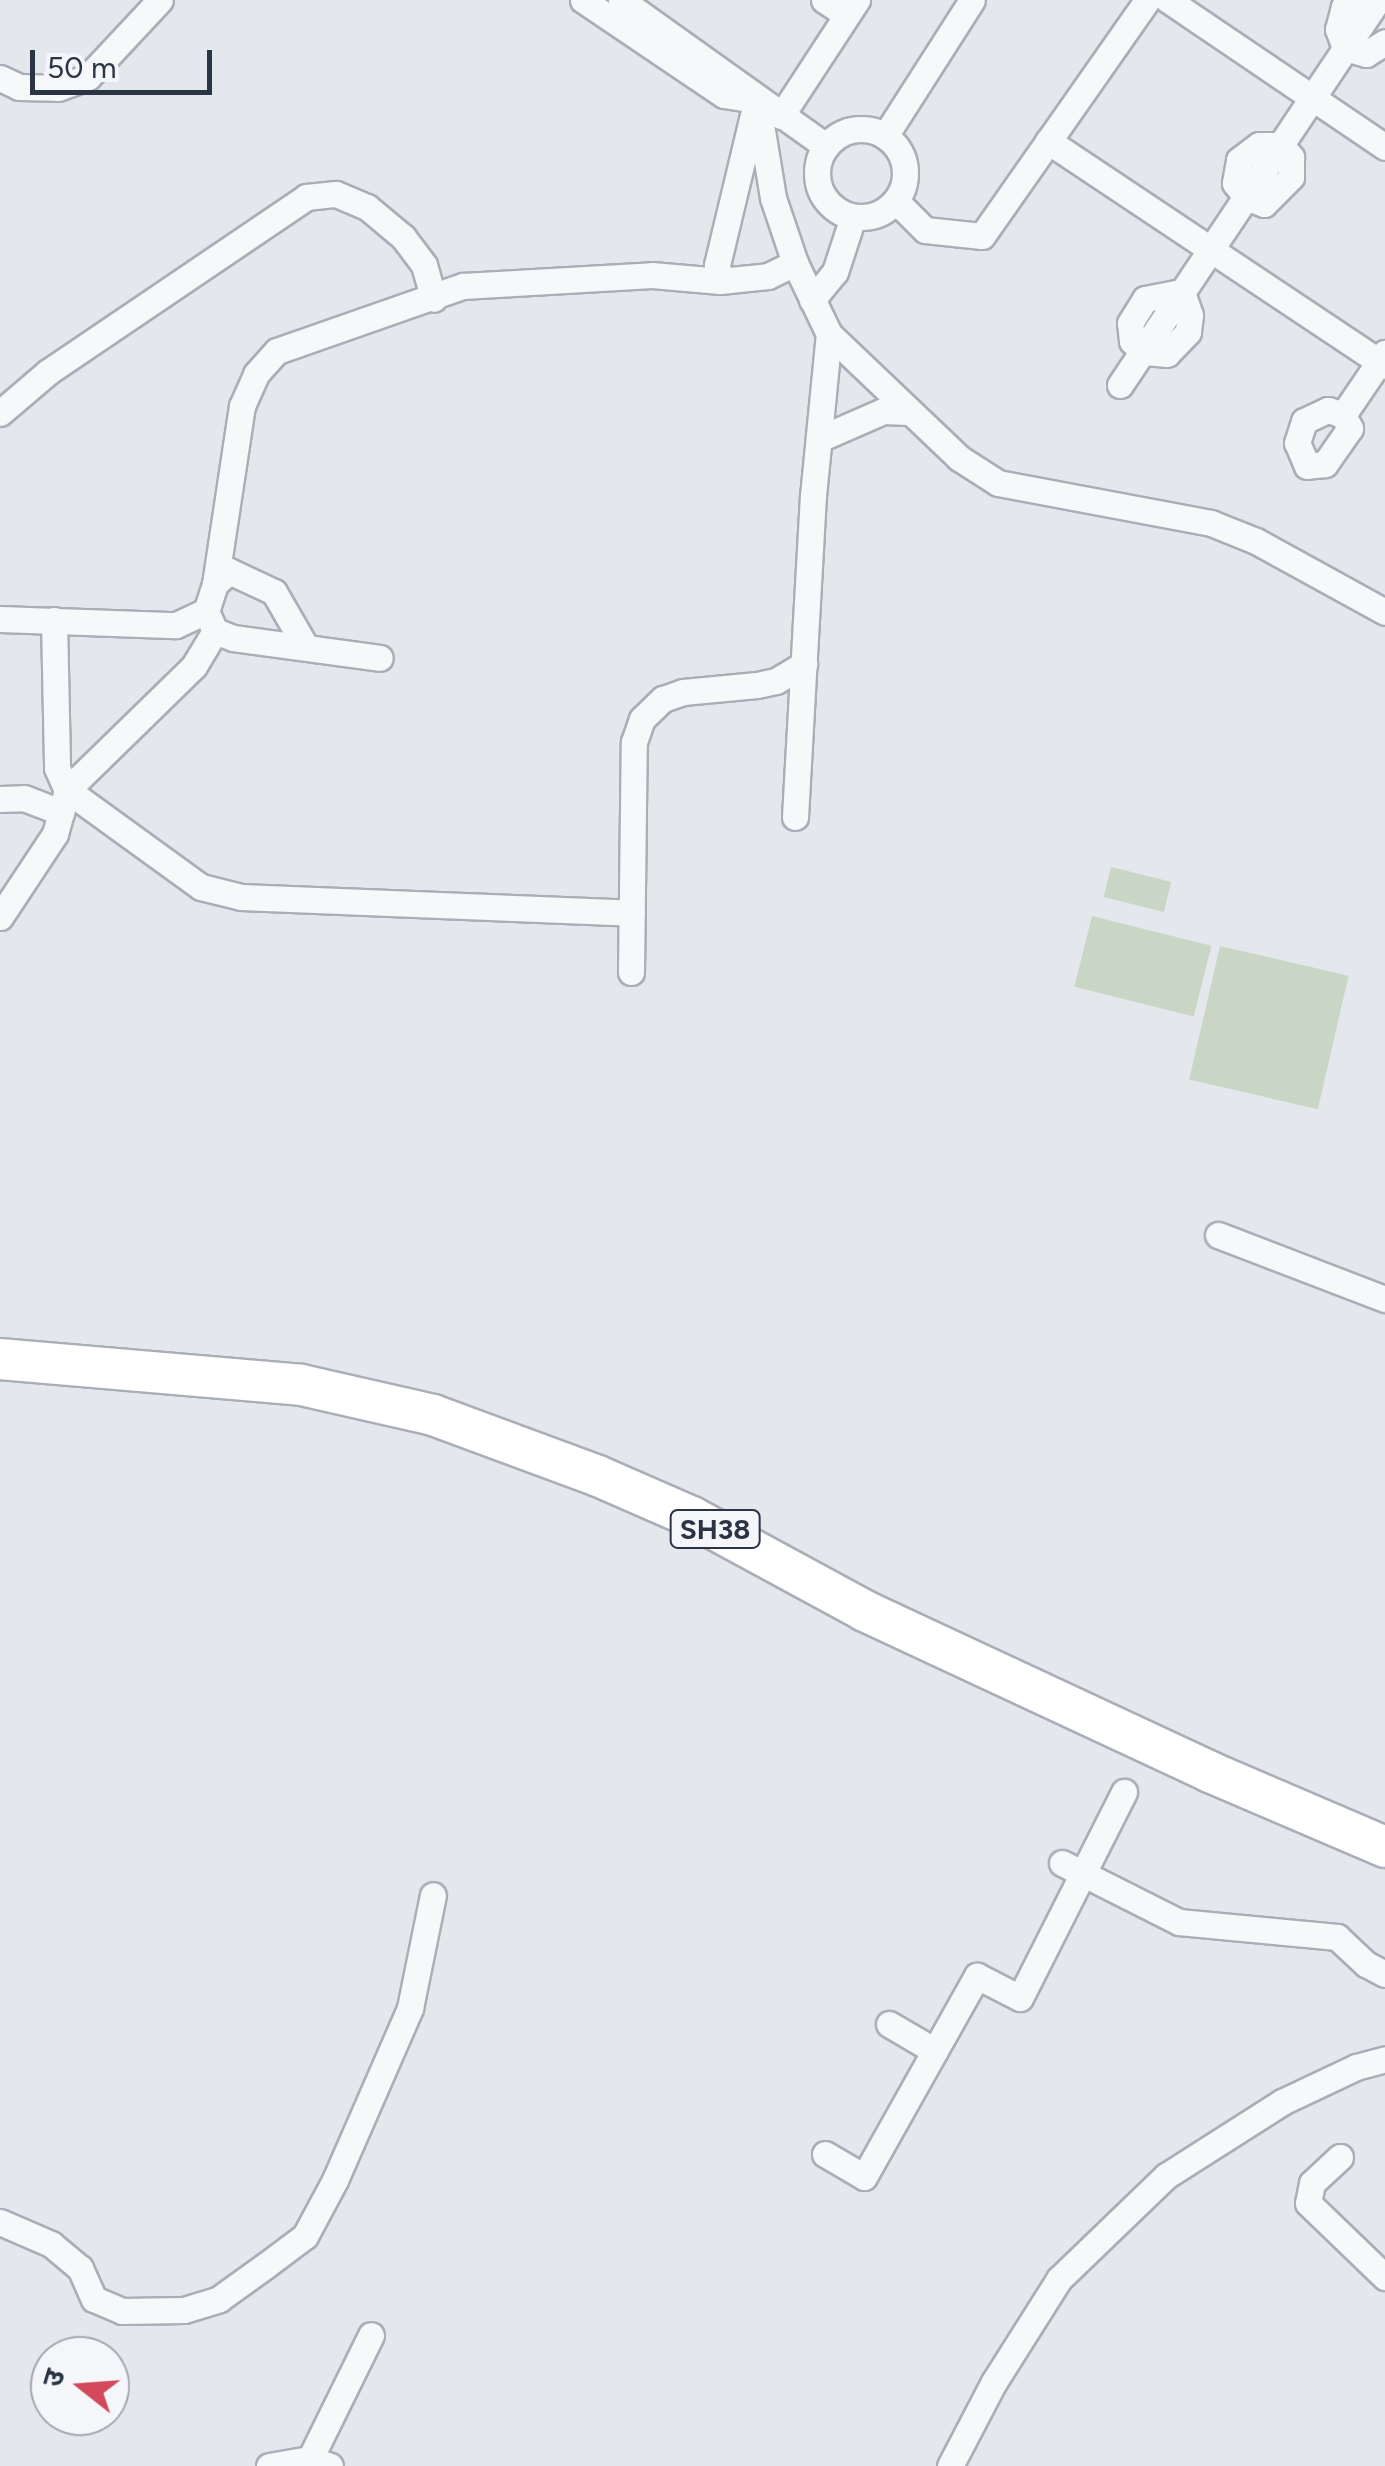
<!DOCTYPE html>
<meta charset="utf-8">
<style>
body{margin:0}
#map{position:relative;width:1385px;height:2466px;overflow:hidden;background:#e4e7ec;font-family:Figtree,"Noto Sans Devanagari",sans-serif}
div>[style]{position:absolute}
.green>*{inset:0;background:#c9d6c5;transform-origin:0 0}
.roads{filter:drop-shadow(2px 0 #a9aeb7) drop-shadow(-2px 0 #a9aeb7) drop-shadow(0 2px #a9aeb7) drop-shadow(0 -2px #a9aeb7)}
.street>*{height:25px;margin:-12.5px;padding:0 12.5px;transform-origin:12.5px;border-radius:12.5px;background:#f7f8fa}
.street>.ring{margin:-12.5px;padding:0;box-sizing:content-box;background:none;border:25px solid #f7f8fa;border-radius:50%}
.primary>*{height:40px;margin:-20px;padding:0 20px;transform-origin:20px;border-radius:20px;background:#fff}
span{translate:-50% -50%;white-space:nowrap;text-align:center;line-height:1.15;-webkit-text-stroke:8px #f4f6f9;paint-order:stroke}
.shield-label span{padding:2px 8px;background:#f4f6f9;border:2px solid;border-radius:8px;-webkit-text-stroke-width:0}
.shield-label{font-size:28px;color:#2b3445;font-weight:700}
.north{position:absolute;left:30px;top:2336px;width:100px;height:100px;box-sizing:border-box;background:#f4f6f9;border:2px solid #a4a8b1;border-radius:50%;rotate:287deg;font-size:28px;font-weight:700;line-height:40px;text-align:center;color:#2b3445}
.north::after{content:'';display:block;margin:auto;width:35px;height:45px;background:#d1495b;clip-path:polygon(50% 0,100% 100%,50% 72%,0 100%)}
.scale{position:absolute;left:30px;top:50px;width:182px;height:45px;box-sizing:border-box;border:5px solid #2b3445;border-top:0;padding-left:12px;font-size:30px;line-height:35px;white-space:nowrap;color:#2b3445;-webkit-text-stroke:8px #f4f6f9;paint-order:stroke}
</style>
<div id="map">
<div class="green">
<div style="left:1111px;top:867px;width:62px;height:31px;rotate:14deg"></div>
<div style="left:1092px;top:916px;width:123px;height:73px;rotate:14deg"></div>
<div style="left:1220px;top:946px;width:132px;height:137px;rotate:13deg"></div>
</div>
<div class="roads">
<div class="street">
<div style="left:583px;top:0;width:170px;rotate:34deg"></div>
<div style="left:724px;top:95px;width:33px;rotate:9deg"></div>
<div style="left:621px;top:0;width:252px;rotate:35.5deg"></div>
<div style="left:824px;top:0;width:27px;rotate:33deg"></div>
<div style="left:1168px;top:0;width:262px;rotate:34.1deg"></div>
<div style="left:1352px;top:0;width:11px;rotate:139deg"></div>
<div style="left:1344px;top:7px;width:23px;rotate:105deg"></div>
<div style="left:1338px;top:29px;width:20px;rotate:70deg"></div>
<div style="left:1345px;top:48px;width:22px;rotate:16deg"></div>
<div style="left:1366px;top:54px;width:22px;rotate:-32deg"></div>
<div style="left:0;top:78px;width:21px;rotate:25deg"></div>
<div style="left:19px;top:87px;width:39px;rotate:1deg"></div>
<div style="left:58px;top:88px;width:32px;rotate:-20deg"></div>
<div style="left:88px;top:77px;width:105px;rotate:-46.9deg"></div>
<div style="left:757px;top:100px;width:99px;rotate:80.7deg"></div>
<div style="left:773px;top:198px;width:69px;rotate:71.3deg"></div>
<div style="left:795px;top:263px;width:79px;rotate:64.4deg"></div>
<div style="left:829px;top:334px;width:180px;rotate:43.6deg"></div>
<div style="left:959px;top:458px;width:46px;rotate:32.7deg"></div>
<div style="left:998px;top:483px;width:217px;rotate:10.6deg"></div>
<div style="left:1211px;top:523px;width:48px;rotate:21.8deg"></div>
<div style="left:1256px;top:541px;width:147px;rotate:28.8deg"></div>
<div style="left:781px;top:116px;width:139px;rotate:-56.8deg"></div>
<div class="ring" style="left:817px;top:129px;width:63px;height:63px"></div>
<div style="left:885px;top:136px;width:161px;rotate:-57.4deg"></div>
<div style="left:1048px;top:141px;width:405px;rotate:33.7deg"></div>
<div style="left:1259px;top:145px;width:22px"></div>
<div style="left:1281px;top:145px;width:16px;rotate:50deg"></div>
<div style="left:1291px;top:157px;width:20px;rotate:90deg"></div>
<div style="left:1291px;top:177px;width:38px;rotate:135deg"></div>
<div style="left:1264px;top:204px;width:19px;rotate:-159deg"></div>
<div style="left:1246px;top:197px;width:18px;rotate:-128deg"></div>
<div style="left:1235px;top:183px;width:23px;rotate:-80deg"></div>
<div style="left:1239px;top:160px;width:25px;rotate:-37deg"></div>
<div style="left:896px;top:201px;width:41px;rotate:45deg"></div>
<div style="left:925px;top:230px;width:57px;rotate:6deg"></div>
<div style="left:982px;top:236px;width:288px;rotate:-55deg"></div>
<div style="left:720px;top:281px;width:16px;rotate:-101deg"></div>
<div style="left:717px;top:265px;width:154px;rotate:-76.5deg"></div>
<div style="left:1182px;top:292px;width:24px;rotate:71deg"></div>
<div style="left:1190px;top:315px;width:17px;rotate:97deg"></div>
<div style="left:1188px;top:332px;width:30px;rotate:134deg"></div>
<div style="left:1167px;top:354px;width:25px;rotate:-175deg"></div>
<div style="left:1142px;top:352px;width:15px;rotate:-132deg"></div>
<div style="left:1132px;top:341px;width:18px;rotate:-96deg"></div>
<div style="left:1130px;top:323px;width:28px;rotate:-58deg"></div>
<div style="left:1145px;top:299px;width:38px;rotate:-11deg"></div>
<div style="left:812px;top:300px;width:36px;rotate:-51deg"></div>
<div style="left:835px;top:272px;width:58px;rotate:-71.9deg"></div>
<div style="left:1120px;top:385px;width:463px;rotate:-56.2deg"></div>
<div style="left:1328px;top:410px;width:16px;rotate:18deg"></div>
<div style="left:1343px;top:415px;width:15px;rotate:62deg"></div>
<div style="left:1350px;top:428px;width:44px;rotate:124.8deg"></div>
<div style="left:1325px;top:464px;width:18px;rotate:174deg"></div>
<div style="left:1307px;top:466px;width:25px;rotate:-113deg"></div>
<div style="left:1297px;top:443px;width:23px;rotate:-72deg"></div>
<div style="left:1304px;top:421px;width:26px;rotate:-25deg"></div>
<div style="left:0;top:413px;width:63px;rotate:-40.5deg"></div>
<div style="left:48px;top:372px;width:312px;rotate:-34.1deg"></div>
<div style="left:306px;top:197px;width:30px;rotate:-6deg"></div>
<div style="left:336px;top:194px;width:34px;rotate:23deg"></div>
<div style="left:367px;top:207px;width:47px;rotate:39.8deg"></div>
<div style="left:403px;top:237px;width:35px;rotate:53deg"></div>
<div style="left:424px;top:265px;width:35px;rotate:74deg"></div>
<div style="left:1343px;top:415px;width:75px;rotate:-55.9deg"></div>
<div style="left:819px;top:439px;width:70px;rotate:-23.6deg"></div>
<div style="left:883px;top:411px;width:26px;rotate:2deg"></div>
<div style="left:215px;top:584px;width:180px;rotate:-81.4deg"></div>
<div style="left:242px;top:406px;width:35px;rotate:-66deg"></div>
<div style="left:256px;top:374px;width:31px;rotate:-48deg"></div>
<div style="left:277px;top:351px;width:197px;rotate:-19.3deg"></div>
<div style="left:463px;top:286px;width:189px;rotate:-3.3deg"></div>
<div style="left:652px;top:275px;width:68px;rotate:5deg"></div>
<div style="left:720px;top:281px;width:48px;rotate:-5.9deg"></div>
<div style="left:768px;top:276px;width:30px;rotate:-26deg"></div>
<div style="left:0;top:619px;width:176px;rotate:2deg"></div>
<div style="left:176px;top:625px;width:33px;rotate:-25deg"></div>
<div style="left:54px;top:620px;width:148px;rotate:88.8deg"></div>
<div style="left:57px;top:768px;width:24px;rotate:66deg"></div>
<div style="left:67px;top:790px;width:165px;rotate:35.9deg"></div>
<div style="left:201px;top:887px;width:41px;rotate:14deg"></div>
<div style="left:241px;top:897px;width:391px;rotate:2.3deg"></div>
<div style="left:304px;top:644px;width:60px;rotate:-120deg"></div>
<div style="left:274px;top:592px;width:50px;rotate:-155deg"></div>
<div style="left:229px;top:571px;width:19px;rotate:137deg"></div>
<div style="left:215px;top:584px;width:28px;rotate:108deg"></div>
<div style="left:206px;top:611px;width:22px;rotate:66deg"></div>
<div style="left:215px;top:631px;width:19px;rotate:21deg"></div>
<div style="left:233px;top:638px;width:148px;rotate:7.7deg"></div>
<div style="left:0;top:799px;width:24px;rotate:-2deg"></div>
<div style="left:24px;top:798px;width:40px;rotate:21deg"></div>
<div style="left:795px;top:817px;width:322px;rotate:-86.8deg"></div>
<div style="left:813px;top:496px;width:163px;rotate:-84.4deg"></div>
<div style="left:0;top:917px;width:100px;rotate:-56.5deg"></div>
<div style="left:55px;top:834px;width:46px;rotate:-74.7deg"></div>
<div style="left:67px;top:790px;width:177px;rotate:-44.3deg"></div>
<div style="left:194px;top:666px;width:41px;rotate:-59deg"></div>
<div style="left:631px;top:972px;width:230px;rotate:-89.3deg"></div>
<div style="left:634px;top:742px;width:24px;rotate:-71deg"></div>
<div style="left:642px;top:719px;width:29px;rotate:-44deg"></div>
<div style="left:663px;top:699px;width:21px;rotate:-19deg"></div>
<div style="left:683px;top:692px;width:74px;rotate:-5.4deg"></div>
<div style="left:757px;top:685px;width:19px;rotate:-12deg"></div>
<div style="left:776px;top:681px;width:33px;rotate:-31deg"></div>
<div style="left:1218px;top:1235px;width:179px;rotate:21deg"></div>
<div style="left:1062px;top:1863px;width:131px;rotate:26.8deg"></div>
<div style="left:1179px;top:1922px;width:159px;rotate:5.4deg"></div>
<div style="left:1337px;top:1937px;width:40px;rotate:43deg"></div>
<div style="left:1366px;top:1964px;width:21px;rotate:28deg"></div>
<div style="left:889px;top:2024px;width:53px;rotate:30.4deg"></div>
<div style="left:825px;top:2154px;width:45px;rotate:30.5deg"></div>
<div style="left:864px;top:2177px;width:231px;rotate:-60.7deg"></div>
<div style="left:977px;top:1976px;width:48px;rotate:27.1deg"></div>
<div style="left:1020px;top:1998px;width:231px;rotate:-63.2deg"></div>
<div style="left:1340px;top:2157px;width:38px;rotate:137deg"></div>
<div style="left:1312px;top:2183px;width:20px;rotate:101deg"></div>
<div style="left:1308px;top:2203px;width:107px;rotate:43.9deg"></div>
<div style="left:0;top:2222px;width:56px;rotate:23.3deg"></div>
<div style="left:51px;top:2244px;width:38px;rotate:40deg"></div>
<div style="left:80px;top:2268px;width:34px;rotate:66deg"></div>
<div style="left:94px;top:2299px;width:30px;rotate:23deg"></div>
<div style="left:122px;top:2311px;width:62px;rotate:-0.9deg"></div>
<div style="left:184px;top:2310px;width:37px;rotate:-17deg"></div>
<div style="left:219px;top:2299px;width:57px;rotate:-35.7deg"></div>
<div style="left:265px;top:2266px;width:50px;rotate:-36.9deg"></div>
<div style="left:305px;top:2236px;width:64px;rotate:-61.8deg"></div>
<div style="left:335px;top:2180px;width:188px;rotate:-66.4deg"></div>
<div style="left:410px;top:2008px;width:115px;rotate:-78.5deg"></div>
<div style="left:310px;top:2459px;width:138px;rotate:-63.8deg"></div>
<div style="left:269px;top:2466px;width:42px;rotate:-9.7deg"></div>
<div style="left:310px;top:2459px;width:21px;rotate:19deg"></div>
<div style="left:950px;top:2466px;width:95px;rotate:-62.4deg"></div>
<div style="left:994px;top:2382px;width:122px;rotate:-57.7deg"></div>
<div style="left:1059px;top:2279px;width:149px;rotate:-43.9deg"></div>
<div style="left:1166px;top:2176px;width:138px;rotate:-32.5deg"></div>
<div style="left:1282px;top:2102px;width:82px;rotate:-25.3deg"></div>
<div style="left:1356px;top:2067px;width:30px;rotate:-15deg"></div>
</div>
<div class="primary">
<div style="left:0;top:1359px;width:302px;rotate:4.9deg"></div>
<div style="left:301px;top:1385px;width:135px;rotate:12.8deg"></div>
<div style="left:433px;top:1415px;width:176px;rotate:20.3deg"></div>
<div style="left:598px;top:1476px;width:103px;rotate:23.6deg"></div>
<div style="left:692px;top:1517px;width:197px;rotate:28.5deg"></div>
<div style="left:865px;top:1611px;width:381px;rotate:25deg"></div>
<div style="left:1210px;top:1772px;width:190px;rotate:23.2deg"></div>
</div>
</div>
<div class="shield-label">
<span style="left:715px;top:1529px">SH38</span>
</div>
<div class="north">उ</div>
<div class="scale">50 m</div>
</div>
